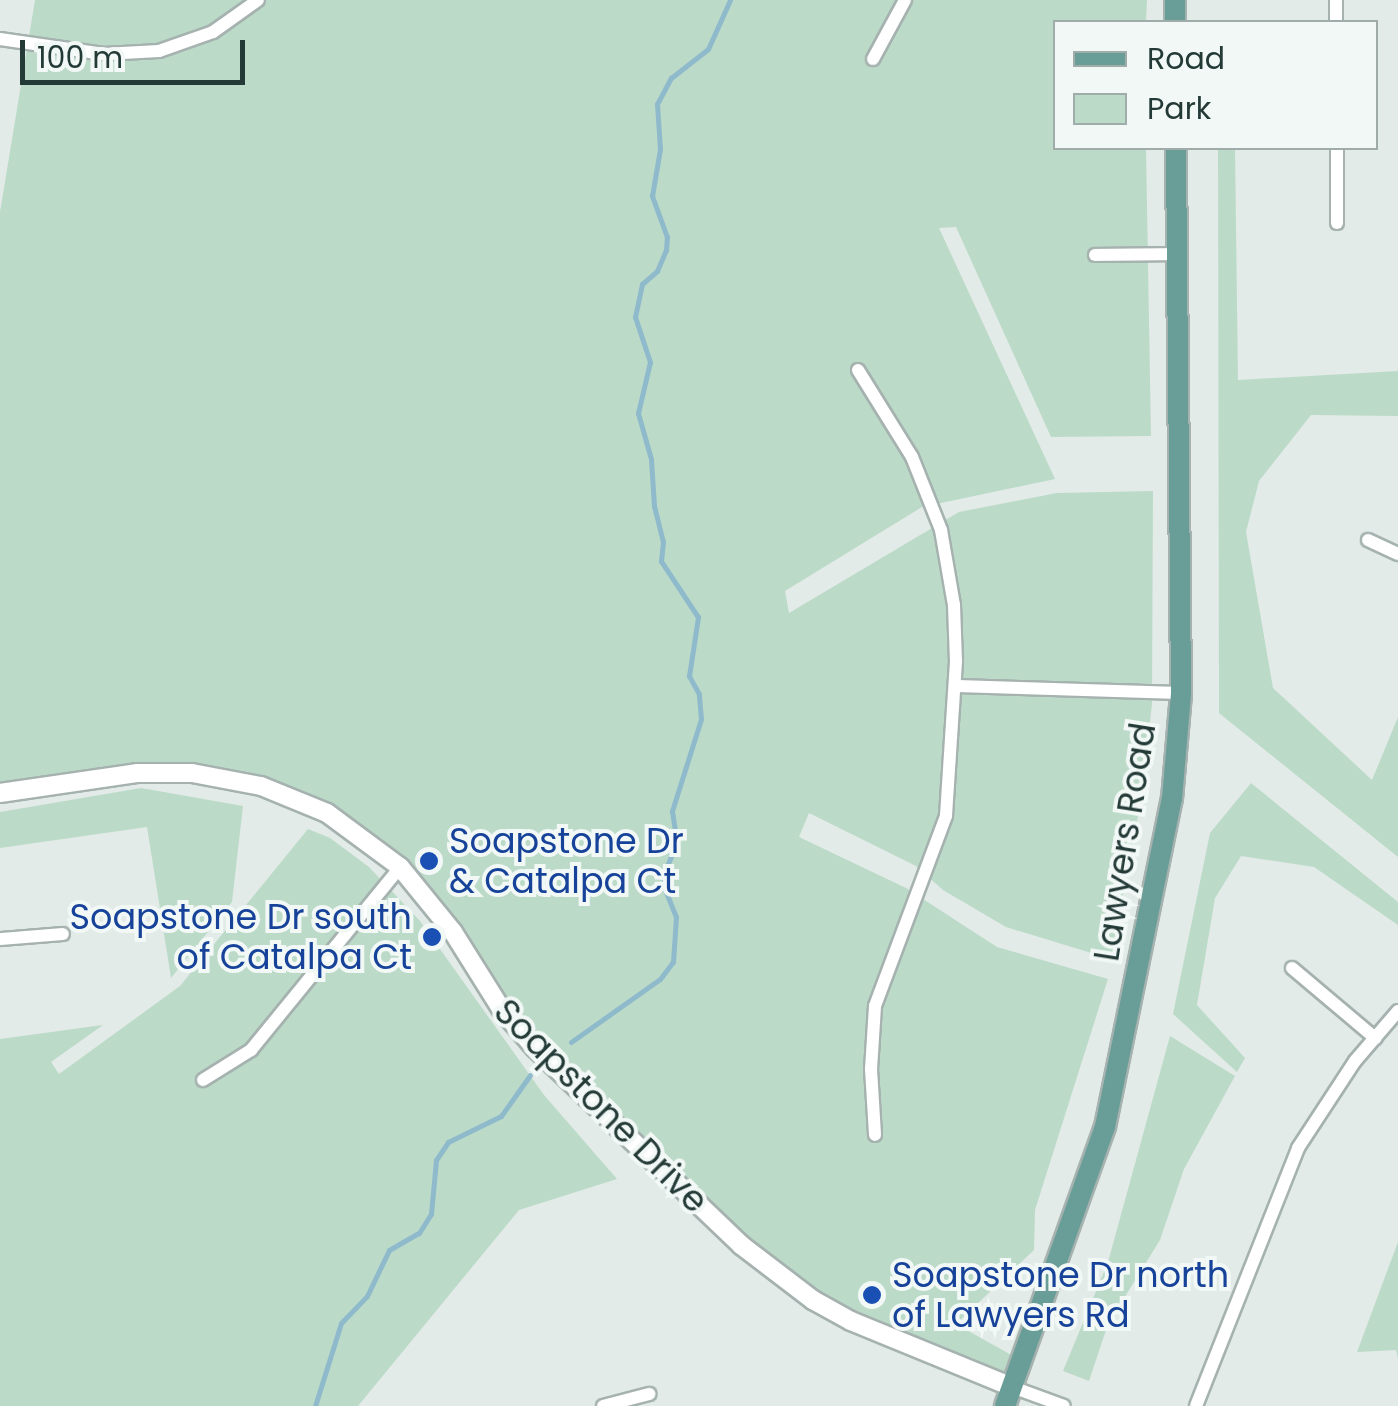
<!DOCTYPE html>
<style>
body{margin:0}
#map{position:relative;width:1398px;height:1406px;overflow:hidden;background:#e2ebe8;font-family:Poppins,sans-serif}
div>[style]{position:absolute}
.green>*{inset:0;background:#bcdac8}
.stream>*{height:5px;margin:-2.5px;padding:0 2.5px;transform-origin:2.5px;border-radius:2.5px;background:#8ebacc}
.roads{filter:drop-shadow(2px 0 #a5b2af) drop-shadow(-2px 0 #a5b2af) drop-shadow(0 2px #a5b2af) drop-shadow(0 -2px #a5b2af)}
.street>*{height:12px;margin:-6px;padding:0 6px;transform-origin:6px;border-radius:6px;background:#fff}
.secondary>*{height:18px;margin:-9px;padding:0 9px;transform-origin:9px;border-radius:9px;background:#fff}
.primary>*{height:20px;margin:-10px;padding:0 10px;transform-origin:10px;border-radius:10px;background:#699d97}
.dots>*{width:28px;height:28px;translate:-50% -50%;box-sizing:border-box;border:5px solid #f2f8f6;border-radius:50%}
span{translate:-50% -50%;white-space:nowrap;text-align:center;line-height:1.15;-webkit-text-stroke:8px #f2f8f6;paint-order:stroke}
.transit-label{font-size:35px;color:#164399}
.left{translate:0 -50%;text-align:left}
.right{translate:-100% -50%;text-align:right}
.street-label{font-size:35px;color:#233a37}
.legend{position:absolute;left:1053px;top:20px;width:325px;height:130px;box-sizing:border-box;background:#f2f8f6;border:2px solid #9facaa;margin:0;padding:12px 18px;list-style:none;font-size:30px;color:#233a37}
.legend li{display:flex;align-items:center;gap:20px;height:50px}
.legend b{width:50px;border:2px solid #9facaa}
.scale{position:absolute;left:20px;top:40px;width:225px;height:45px;box-sizing:border-box;border:5px solid #233a37;border-top:0;padding-left:12px;font-size:30px;line-height:35px;white-space:nowrap;color:#233a37;-webkit-text-stroke:8px #f2f8f6;paint-order:stroke}
</style>
<div id="map">
<div class="green">
<div style="clip-path:polygon(35px 0,1147px 0,1146px 22px,1056px 22px,1056px 148px,1146px 148px,1151px 436px,1051px 437px,956px 227px,939px 228px,1055px 479px,922px 507px,785px 591px,789px 613px,959px 512px,1057px 493px,1153px 491px,1152px 704px,1141px 800px,1111px 959px,1006px 927px,943px 890px,916px 866px,809px 813px,799px 837px,906px 888px,997px 947px,1108px 979px,1035px 1210px,1034px 1250px,956px 1324px,1022px 1361px,1012px 1387px,813px 1300px,535px 1048px,419px 888px,327px 813px,192px 773px,0 793px,0 212px)"></div>
<div style="clip-path:polygon(1218px 148px,1235px 148px,1238px 380px,1398px 371px,1398px 416px,1311px 415px,1259px 481px,1246px 532px,1273px 688px,1372px 780px,1398px 717px,1398px 857px,1219px 713px)"></div>
<div style="clip-path:polygon(1251px 783px,1398px 902px,1398px 925px,1314px 867px,1241px 856px,1215px 898px,1197px 1005px,1245px 1058px,1237px 1072px,1173px 1014px,1210px 833px)"></div>
<div style="clip-path:polygon(141px 788px,243px 806px,232px 902px,171px 978px,147px 827px,0 848px,0 812px)"></div>
<div style="clip-path:polygon(308px 829px,330px 838px,369px 867px,420px 921px,544px 1095px,617px 1179px,519px 1210px,358px 1406px,0 1406px,0 1039px,103px 1025px,51px 1062px,59px 1074px,180px 986px)"></div>
<div style="clip-path:polygon(1170px 1036px,1235px 1076px,1184px 1169px,1160px 1240px,1108px 1324px,1089px 1381px,1063px 1371px,1108px 1262px)"></div>
<div style="clip-path:polygon(1398px 1242px,1398px 1359px,1396px 1350px,1357px 1352px)"></div>
</div>
<div class="stream">
<div style="left:571px;top:1042px;width:109px;rotate:-35.3deg"></div>
<div style="left:660px;top:979px;width:21px;rotate:-53deg"></div>
<div style="left:673px;top:962px;width:45px;rotate:-86.2deg"></div>
<div style="left:676px;top:917px;width:31px;rotate:-112deg"></div>
<div style="left:664px;top:888px;width:15px;rotate:-90deg"></div>
<div style="left:664px;top:873px;width:33px;rotate:-67deg"></div>
<div style="left:677px;top:843px;width:32px;rotate:-99deg"></div>
<div style="left:672px;top:811px;width:96px;rotate:-72.5deg"></div>
<div style="left:701px;top:719px;width:25px;rotate:-95deg"></div>
<div style="left:699px;top:694px;width:21px;rotate:-119deg"></div>
<div style="left:689px;top:676px;width:60px;rotate:-81.3deg"></div>
<div style="left:698px;top:617px;width:67px;rotate:-123.5deg"></div>
<div style="left:661px;top:561px;width:19px;rotate:-84deg"></div>
<div style="left:663px;top:542px;width:37px;rotate:-104deg"></div>
<div style="left:654px;top:506px;width:47px;rotate:-93.7deg"></div>
<div style="left:651px;top:459px;width:48px;rotate:-105.8deg"></div>
<div style="left:638px;top:413px;width:52px;rotate:-76.8deg"></div>
<div style="left:650px;top:362px;width:47px;rotate:-108.4deg"></div>
<div style="left:635px;top:317px;width:34px;rotate:-78deg"></div>
<div style="left:642px;top:284px;width:20px;rotate:-41deg"></div>
<div style="left:657px;top:271px;width:23px;rotate:-67deg"></div>
<div style="left:666px;top:250px;width:13px;rotate:-86deg"></div>
<div style="left:667px;top:237px;width:44px;rotate:-110.1deg"></div>
<div style="left:652px;top:196px;width:48px;rotate:-80.3deg"></div>
<div style="left:660px;top:149px;width:45px;rotate:-93.8deg"></div>
<div style="left:657px;top:104px;width:30px;rotate:-62deg"></div>
<div style="left:671px;top:78px;width:47px;rotate:-38.1deg"></div>
<div style="left:708px;top:49px;width:54px;rotate:-65.8deg"></div>
<div style="left:315px;top:1406px;width:87px;rotate:-72.6deg"></div>
<div style="left:341px;top:1323px;width:37px;rotate:-46deg"></div>
<div style="left:367px;top:1296px;width:51px;rotate:-64.4deg"></div>
<div style="left:389px;top:1250px;width:34px;rotate:-30deg"></div>
<div style="left:419px;top:1233px;width:22px;rotate:-58deg"></div>
<div style="left:431px;top:1214px;width:54px;rotate:-84.7deg"></div>
<div style="left:436px;top:1160px;width:22px;rotate:-56deg"></div>
<div style="left:448px;top:1142px;width:59px;rotate:-26.1deg"></div>
<div style="left:501px;top:1116px;width:50px;rotate:-54.7deg"></div>
</div>
<div class="roads">
<div class="street">
<div style="left:1336px;top:0;width:22px;rotate:90deg"></div>
<div style="left:0;top:39px;width:105px;rotate:8.2deg"></div>
<div style="left:104px;top:54px;width:55px;rotate:-3.1deg"></div>
<div style="left:159px;top:51px;width:57px;rotate:-19.4deg"></div>
<div style="left:213px;top:32px;width:55px;rotate:-35.4deg"></div>
<div style="left:873px;top:59px;width:67px;rotate:-61.5deg"></div>
<div style="left:1337px;top:148px;width:75px;rotate:90deg"></div>
<div style="left:1095px;top:255px;width:83px;rotate:-0.7deg"></div>
<div style="left:858px;top:370px;width:102px;rotate:58.2deg"></div>
<div style="left:912px;top:457px;width:79px;rotate:68.3deg"></div>
<div style="left:941px;top:530px;width:76px;rotate:80.2deg"></div>
<div style="left:954px;top:605px;width:56px;rotate:88deg"></div>
<div style="left:956px;top:661px;width:155px;rotate:93.7deg"></div>
<div style="left:946px;top:816px;width:203px;rotate:110.5deg"></div>
<div style="left:875px;top:1006px;width:63px;rotate:93.6deg"></div>
<div style="left:871px;top:1069px;width:66px;rotate:86.5deg"></div>
<div style="left:1368px;top:540px;width:33px;rotate:25deg"></div>
<div style="left:955px;top:686px;width:226px;rotate:1.8deg"></div>
<div style="left:0;top:939px;width:63px;rotate:-4.5deg"></div>
<div style="left:1292px;top:968px;width:109px;rotate:40.1deg"></div>
<div style="left:203px;top:1080px;width:57px;rotate:-32deg"></div>
<div style="left:251px;top:1050px;width:236px;rotate:-50.8deg"></div>
<div style="left:1012px;top:1387px;width:55px;rotate:20.1deg"></div>
<div style="left:603px;top:1406px;width:48px;rotate:-14.6deg"></div>
<div style="left:1196px;top:1406px;width:277px;rotate:-68.4deg"></div>
<div style="left:1298px;top:1148px;width:104px;rotate:-56.8deg"></div>
<div style="left:1355px;top:1061px;width:66px;rotate:-49.3deg"></div>
</div>
<div class="secondary">
<div style="left:0;top:793px;width:138px;rotate:-8.3deg"></div>
<div style="left:137px;top:773px;width:55px"></div>
<div style="left:192px;top:773px;width:70px;rotate:10.7deg"></div>
<div style="left:261px;top:786px;width:71px;rotate:22.2deg"></div>
<div style="left:327px;top:813px;width:91px;rotate:36.5deg"></div>
<div style="left:400px;top:867px;width:84px;rotate:50.8deg"></div>
<div style="left:453px;top:932px;width:92px;rotate:57.9deg"></div>
<div style="left:502px;top:1010px;width:50px;rotate:49deg"></div>
<div style="left:535px;top:1048px;width:285px;rotate:43.7deg"></div>
<div style="left:741px;top:1245px;width:91px;rotate:37.4deg"></div>
<div style="left:813px;top:1300px;width:43px;rotate:28.9deg"></div>
<div style="left:851px;top:1321px;width:174px;rotate:22.3deg"></div>
</div>
<div class="primary">
<div style="left:1175px;top:0;width:22px;rotate:90deg"></div>
<div style="left:1005px;top:1406px;width:296px;rotate:-70.3deg"></div>
<div style="left:1105px;top:1127px;width:335px;rotate:-78.5deg"></div>
<div style="left:1172px;top:799px;width:106px;rotate:-85.1deg"></div>
<div style="left:1181px;top:693px;width:545px;rotate:-90.53deg"></div>
</div>
</div>
<div class="dots">
<div style="left:429px;top:861px;background:#1a4fb4"></div>
<div style="left:432px;top:937px;background:#1a4fb4"></div>
<div style="left:872px;top:1295px;background:#1a4fb4"></div>
</div>
<div class="transit-label">
<span class="left" style="left:449px;top:861px">Soapstone Dr<br>&amp; Catalpa Ct</span>
<span class="right" style="left:412px;top:937px">Soapstone Dr south<br>of Catalpa Ct</span>
<span class="left" style="left:892px;top:1295px">Soapstone Dr north<br>of Lawyers Rd</span>
</div>
<div class="street-label">
<span style="left:1125px;top:842px;rotate:-81deg">Lawyers Road</span>
<span style="left:601px;top:1106px;rotate:45deg">Soapstone Drive</span>
</div>
<ul class="legend">
<li><b style="height:12px;background:#699d97"></b>Road</li>
<li><b style="height:28px;background:#bcdac8"></b>Park</li>
</ul>
<div class="scale">100 m</div>
</div>
